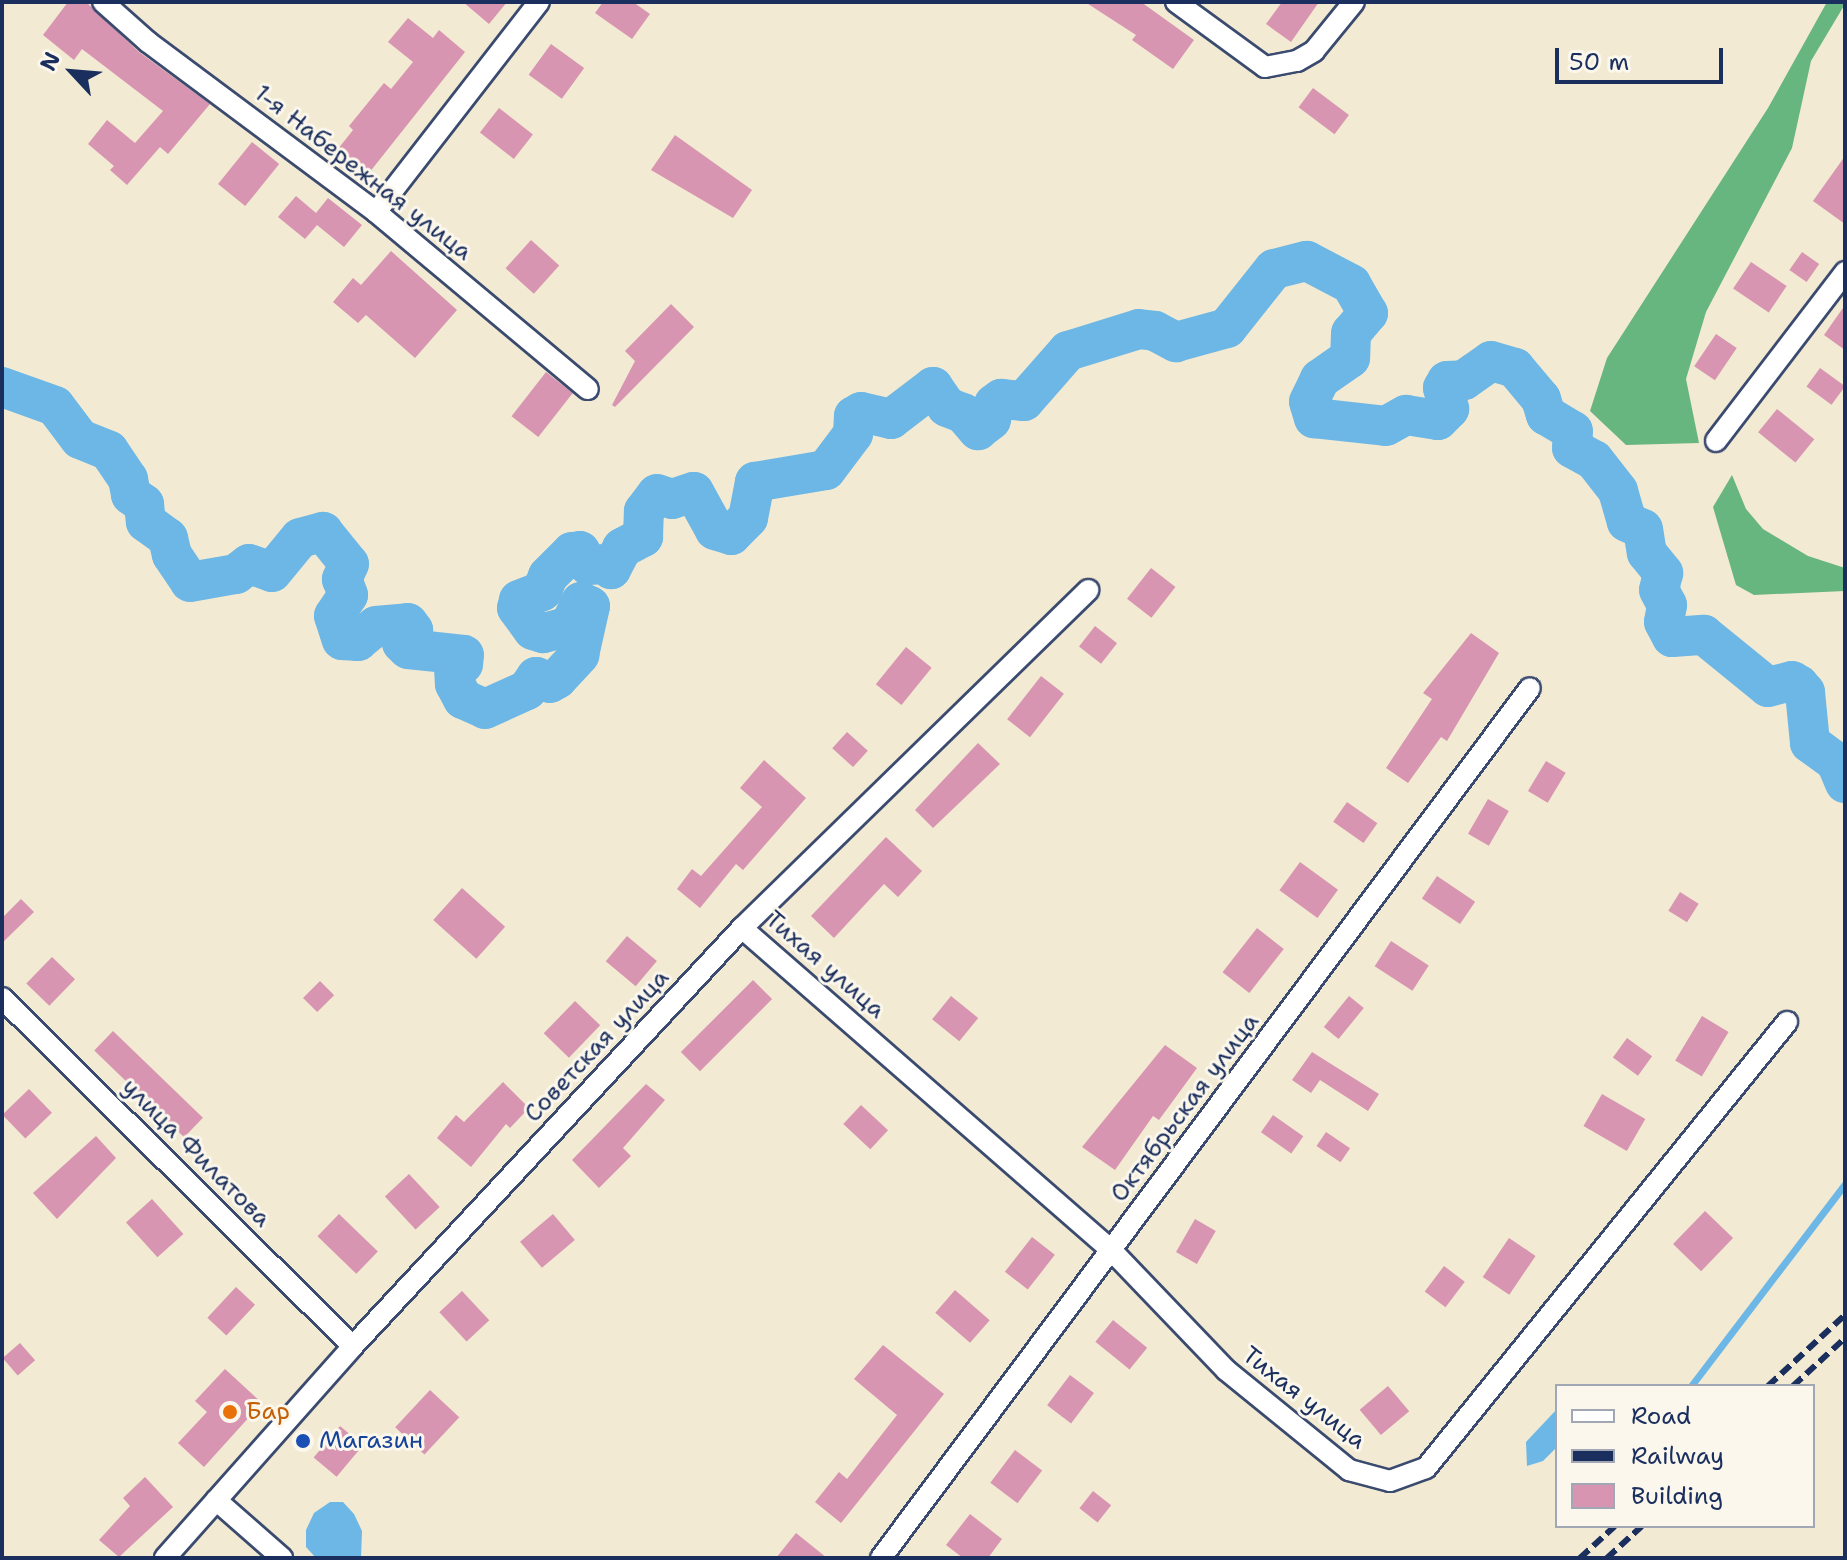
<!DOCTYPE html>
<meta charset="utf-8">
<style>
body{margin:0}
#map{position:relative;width:1847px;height:1560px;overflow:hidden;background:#f2ead2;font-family:"Shantell Sans",sans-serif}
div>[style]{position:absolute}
.forest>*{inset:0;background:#68b67f}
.water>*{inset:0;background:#6db7e6}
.stream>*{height:7px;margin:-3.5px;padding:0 3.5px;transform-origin:3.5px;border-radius:3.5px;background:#6db7e6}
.river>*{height:40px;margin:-20px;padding:0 20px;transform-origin:20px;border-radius:20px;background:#6db7e6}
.building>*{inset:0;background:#d895b1;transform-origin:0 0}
.roads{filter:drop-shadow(2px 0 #3b4b6f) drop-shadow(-2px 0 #3b4b6f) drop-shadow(0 2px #3b4b6f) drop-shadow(0 -2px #3b4b6f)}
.minor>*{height:20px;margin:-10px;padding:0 10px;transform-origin:10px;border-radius:10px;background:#fff}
.rail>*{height:6px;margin-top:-3px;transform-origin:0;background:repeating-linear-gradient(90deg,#1b2f5e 0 12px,transparent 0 18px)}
.dots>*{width:22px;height:22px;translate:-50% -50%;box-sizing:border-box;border:4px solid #fbf7ec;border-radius:50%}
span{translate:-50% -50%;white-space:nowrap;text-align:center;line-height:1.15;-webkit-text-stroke:6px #fbf7ec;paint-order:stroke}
.street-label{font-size:24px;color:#1b2f5e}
.food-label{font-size:24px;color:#c56008}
.left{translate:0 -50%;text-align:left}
.transit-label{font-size:24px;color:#164399}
.frame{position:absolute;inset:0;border:4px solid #1b2f5e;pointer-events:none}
.legend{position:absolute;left:1555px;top:1384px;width:260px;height:144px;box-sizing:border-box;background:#fbf7ec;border:2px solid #a1a7b3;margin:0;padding:10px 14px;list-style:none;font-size:24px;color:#1b2f5e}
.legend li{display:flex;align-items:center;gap:16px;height:40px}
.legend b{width:40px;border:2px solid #a1a7b3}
.north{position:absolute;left:32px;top:32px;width:80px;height:80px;-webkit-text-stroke:6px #fbf7ec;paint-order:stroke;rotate:296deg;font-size:22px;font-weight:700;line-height:32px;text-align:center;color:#1b2f5e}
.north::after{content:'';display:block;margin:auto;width:28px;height:36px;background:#1b2f5e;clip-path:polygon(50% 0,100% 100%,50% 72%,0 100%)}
.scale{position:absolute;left:1555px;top:48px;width:168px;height:36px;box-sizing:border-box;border:4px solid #1b2f5e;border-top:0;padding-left:10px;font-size:24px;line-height:28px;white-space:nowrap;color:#1b2f5e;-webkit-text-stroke:6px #fbf7ec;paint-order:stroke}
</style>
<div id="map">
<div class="forest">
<div style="clip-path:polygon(1827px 2px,1845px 4px,1811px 61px,1792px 148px,1706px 312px,1686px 379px,1699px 443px,1626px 445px,1590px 411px,1607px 358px,1768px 108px)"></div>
<div style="clip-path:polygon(1732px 475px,1746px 509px,1763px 529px,1808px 556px,1845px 568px,1845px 591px,1754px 595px,1736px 585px,1713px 507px)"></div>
</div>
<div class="water">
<div style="clip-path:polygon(1557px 1409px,1557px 1447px,1543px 1461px,1527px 1466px,1526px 1442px)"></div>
<div style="clip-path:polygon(330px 1502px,343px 1502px,354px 1514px,362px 1531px,361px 1558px,316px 1558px,306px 1547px,306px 1530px,314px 1513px)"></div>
</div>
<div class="stream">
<div style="left:1691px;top:1386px;width:254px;rotate:-52.7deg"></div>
</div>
<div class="river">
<div style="left:2px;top:387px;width:56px;rotate:19.7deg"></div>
<div style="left:55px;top:406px;width:41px;rotate:52.9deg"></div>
<div style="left:80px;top:439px;width:31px;rotate:22deg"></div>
<div style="left:109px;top:451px;width:34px;rotate:56deg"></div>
<div style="left:128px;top:479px;width:16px;rotate:79deg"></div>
<div style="left:131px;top:495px;width:16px;rotate:35deg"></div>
<div style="left:144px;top:504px;width:18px;rotate:84deg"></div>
<div style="left:146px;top:522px;width:27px;rotate:36deg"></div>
<div style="left:168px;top:538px;width:17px;rotate:77deg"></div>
<div style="left:172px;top:555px;width:32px;rotate:56deg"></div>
<div style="left:190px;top:582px;width:47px;rotate:-9.9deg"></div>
<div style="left:236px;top:574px;width:16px;rotate:-38deg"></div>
<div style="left:249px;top:564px;width:24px;rotate:19deg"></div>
<div style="left:272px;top:572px;width:44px;rotate:-50.5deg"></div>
<div style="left:300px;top:538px;width:24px;rotate:-15deg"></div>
<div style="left:323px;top:532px;width:41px;rotate:50.9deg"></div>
<div style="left:349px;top:564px;width:17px;rotate:115deg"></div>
<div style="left:342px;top:579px;width:17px;rotate:69deg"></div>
<div style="left:348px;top:595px;width:25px;rotate:124deg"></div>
<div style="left:334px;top:616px;width:25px;rotate:72deg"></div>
<div style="left:342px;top:640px;width:16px;rotate:4deg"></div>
<div style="left:358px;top:641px;width:23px;rotate:-40deg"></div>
<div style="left:376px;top:626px;width:32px;rotate:-5deg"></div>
<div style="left:408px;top:623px;width:9px;rotate:54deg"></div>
<div style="left:413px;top:630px;width:17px;rotate:130deg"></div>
<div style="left:402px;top:643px;width:8px;rotate:45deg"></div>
<div style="left:408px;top:649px;width:56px;rotate:6.1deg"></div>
<div style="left:464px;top:655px;width:9px;rotate:96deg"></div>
<div style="left:463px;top:664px;width:9px;rotate:162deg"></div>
<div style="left:454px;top:667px;width:17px;rotate:87deg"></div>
<div style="left:455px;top:684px;width:17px;rotate:62deg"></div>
<div style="left:463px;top:699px;width:24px;rotate:24deg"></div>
<div style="left:485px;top:709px;width:46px;rotate:-24.3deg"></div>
<div style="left:527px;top:690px;width:16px;rotate:-55deg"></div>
<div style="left:536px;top:677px;width:15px;rotate:23deg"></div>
<div style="left:550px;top:683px;width:8px;rotate:-30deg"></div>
<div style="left:557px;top:679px;width:33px;rotate:-47deg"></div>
<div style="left:579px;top:655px;width:50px;rotate:-77.3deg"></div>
<div style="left:590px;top:606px;width:10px;rotate:-156deg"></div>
<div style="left:581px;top:602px;width:26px;rotate:115deg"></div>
<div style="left:570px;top:626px;width:28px;rotate:165deg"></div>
<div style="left:543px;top:633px;width:10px;rotate:-163deg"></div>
<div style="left:533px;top:630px;width:27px;rotate:-126deg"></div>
<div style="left:517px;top:608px;width:8px;rotate:-76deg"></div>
<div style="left:519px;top:600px;width:25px;rotate:-21deg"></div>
<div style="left:542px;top:591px;width:16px;rotate:-68deg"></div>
<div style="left:548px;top:576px;width:34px;rotate:-45deg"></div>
<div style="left:572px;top:552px;width:8px;rotate:-7deg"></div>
<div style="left:580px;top:551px;width:16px;rotate:60deg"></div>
<div style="left:588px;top:565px;width:17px;rotate:-3deg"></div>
<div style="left:605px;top:564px;width:8px;rotate:40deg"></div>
<div style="left:611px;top:569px;width:24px;rotate:-62deg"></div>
<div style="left:622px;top:548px;width:24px;rotate:-28deg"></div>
<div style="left:643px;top:537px;width:26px;rotate:-88deg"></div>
<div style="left:644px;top:511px;width:21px;rotate:-53deg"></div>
<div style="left:657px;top:494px;width:16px;rotate:18deg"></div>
<div style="left:672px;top:499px;width:23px;rotate:-18deg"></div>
<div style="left:694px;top:492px;width:43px;rotate:61.1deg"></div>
<div style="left:715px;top:530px;width:17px;rotate:17deg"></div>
<div style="left:731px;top:535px;width:24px;rotate:-45deg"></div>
<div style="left:748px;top:518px;width:37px;rotate:-79deg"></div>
<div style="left:755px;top:482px;width:72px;rotate:-9.6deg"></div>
<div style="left:826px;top:470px;width:45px;rotate:-53.1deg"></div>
<div style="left:853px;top:434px;width:18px;rotate:-87deg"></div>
<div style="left:854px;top:416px;width:8px;rotate:-30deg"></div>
<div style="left:861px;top:412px;width:31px;rotate:13deg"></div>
<div style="left:891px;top:419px;width:53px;rotate:-37.3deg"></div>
<div style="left:933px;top:387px;width:24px;rotate:55deg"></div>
<div style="left:947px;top:407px;width:17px;rotate:21deg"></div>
<div style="left:963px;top:413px;width:23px;rotate:49deg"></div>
<div style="left:978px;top:430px;width:16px;rotate:-38deg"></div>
<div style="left:991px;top:420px;width:16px;rotate:-79deg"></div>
<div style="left:994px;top:404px;width:9px;rotate:-36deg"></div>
<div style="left:1001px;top:399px;width:23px;rotate:5deg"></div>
<div style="left:1024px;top:401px;width:67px;rotate:-48.7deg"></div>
<div style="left:1068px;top:351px;width:74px;rotate:-17.2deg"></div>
<div style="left:1139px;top:329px;width:16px;rotate:7deg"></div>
<div style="left:1155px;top:331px;width:24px;rotate:28deg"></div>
<div style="left:1176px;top:342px;width:53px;rotate:-15.4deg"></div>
<div style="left:1227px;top:328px;width:75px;rotate:-51.5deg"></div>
<div style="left:1274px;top:269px;width:34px;rotate:-14deg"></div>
<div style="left:1307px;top:261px;width:50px;rotate:27.6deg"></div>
<div style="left:1351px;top:284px;width:34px;rotate:60deg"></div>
<div style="left:1368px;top:313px;width:26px;rotate:130deg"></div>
<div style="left:1351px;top:333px;width:25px;rotate:92deg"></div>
<div style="left:1350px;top:358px;width:37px;rotate:145deg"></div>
<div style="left:1320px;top:379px;width:25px;rotate:116deg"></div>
<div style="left:1309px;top:402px;width:17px;rotate:73deg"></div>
<div style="left:1314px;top:418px;width:72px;rotate:6.3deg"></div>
<div style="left:1386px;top:426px;width:23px;rotate:-29deg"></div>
<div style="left:1406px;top:415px;width:32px;rotate:9deg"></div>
<div style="left:1438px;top:420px;width:16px;rotate:-45deg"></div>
<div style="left:1449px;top:409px;width:22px;rotate:-106deg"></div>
<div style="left:1443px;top:388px;width:8px;rotate:-60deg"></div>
<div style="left:1447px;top:381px;width:17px;rotate:-3deg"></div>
<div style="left:1464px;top:380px;width:33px;rotate:-35deg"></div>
<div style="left:1491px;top:361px;width:25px;rotate:16deg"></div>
<div style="left:1515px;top:368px;width:40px;rotate:50deg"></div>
<div style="left:1541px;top:399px;width:17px;rotate:73deg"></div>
<div style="left:1546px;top:415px;width:31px;rotate:31deg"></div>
<div style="left:1573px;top:431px;width:17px;rotate:93deg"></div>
<div style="left:1572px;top:448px;width:25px;rotate:29deg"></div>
<div style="left:1594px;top:460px;width:39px;rotate:52deg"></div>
<div style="left:1618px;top:491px;width:32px;rotate:74deg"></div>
<div style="left:1627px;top:522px;width:17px;rotate:24deg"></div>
<div style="left:1643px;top:529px;width:24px;rotate:81deg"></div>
<div style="left:1647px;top:553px;width:26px;rotate:51deg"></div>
<div style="left:1663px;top:573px;width:17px;rotate:103deg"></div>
<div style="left:1659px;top:590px;width:17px;rotate:62deg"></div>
<div style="left:1667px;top:605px;width:17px;rotate:100deg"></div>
<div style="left:1664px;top:622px;width:17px;rotate:62deg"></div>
<div style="left:1672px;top:637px;width:32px;rotate:-4deg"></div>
<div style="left:1704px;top:635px;width:82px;rotate:39.1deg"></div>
<div style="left:1768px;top:687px;width:25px;rotate:-14deg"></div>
<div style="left:1792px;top:681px;width:8px;rotate:30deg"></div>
<div style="left:1799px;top:685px;width:9px;rotate:49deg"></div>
<div style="left:1805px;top:692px;width:51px;rotate:84.4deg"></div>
<div style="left:1810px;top:743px;width:32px;rotate:36deg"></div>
<div style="left:1836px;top:762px;width:23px;rotate:67deg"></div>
</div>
<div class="building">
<div style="clip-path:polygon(68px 2px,86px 2px,139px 52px,210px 104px,168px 154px,160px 147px,127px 185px,110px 170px,114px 166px,88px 144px,107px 120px,135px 143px,163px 111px,82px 49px,74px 60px,43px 35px)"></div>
<div style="clip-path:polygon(463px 2px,507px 2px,489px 24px)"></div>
<div style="clip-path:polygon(603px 2px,633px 2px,650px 14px,632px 39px,595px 13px)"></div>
<div style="clip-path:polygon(1085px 2px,1141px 2px,1194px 40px,1173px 69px,1132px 40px,1136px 35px)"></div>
<div style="clip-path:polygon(1282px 2px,1319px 2px,1291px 42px,1266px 24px)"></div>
<div style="clip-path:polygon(408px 18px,433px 38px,439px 30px,465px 52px,365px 178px,334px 154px,353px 130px,349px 126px,384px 83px,391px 89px,413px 62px,388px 42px)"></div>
<div style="left:551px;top:44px;width:41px;height:38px;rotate:36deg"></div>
<div style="left:1313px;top:88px;width:45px;height:24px;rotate:37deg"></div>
<div style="left:499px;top:108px;width:43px;height:31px;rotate:38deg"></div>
<div style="clip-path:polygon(675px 135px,752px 190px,733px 218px,651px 170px)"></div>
<div style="left:252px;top:142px;width:35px;height:54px;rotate:39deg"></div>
<div style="clip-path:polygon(1845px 156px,1845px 224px,1813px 201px)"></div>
<div style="clip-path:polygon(296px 196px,316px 213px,328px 198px,362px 225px,344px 247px,317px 225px,305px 239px,278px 217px)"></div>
<div style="left:531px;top:240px;width:38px;height:38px;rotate:42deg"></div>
<div style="clip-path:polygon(391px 251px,457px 310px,415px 358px,366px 315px,358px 323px,333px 302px,353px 278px,361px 285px)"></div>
<div style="left:1802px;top:252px;width:21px;height:22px;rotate:35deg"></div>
<div style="left:1751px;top:262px;width:43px;height:32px;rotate:34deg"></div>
<div style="clip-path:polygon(671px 304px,694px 327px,615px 407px,612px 405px,635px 361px,625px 351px)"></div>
<div style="clip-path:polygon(1845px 305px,1845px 350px,1824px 335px)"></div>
<div style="left:1716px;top:334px;width:25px;height:39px;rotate:34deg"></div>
<div style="left:1820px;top:368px;width:31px;height:23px;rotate:36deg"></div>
<div style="left:546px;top:372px;width:34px;height:56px;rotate:38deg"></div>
<div style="left:1777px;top:409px;width:48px;height:30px;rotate:39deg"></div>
<div style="left:1151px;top:568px;width:31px;height:39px;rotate:38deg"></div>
<div style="left:1095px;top:626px;width:28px;height:26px;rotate:38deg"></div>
<div style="clip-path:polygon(1471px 633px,1499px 653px,1447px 741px,1441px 737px,1408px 783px,1386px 768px,1432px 699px,1423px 693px)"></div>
<div style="left:906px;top:647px;width:33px;height:48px;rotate:39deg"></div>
<div style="left:1041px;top:676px;width:29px;height:55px;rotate:38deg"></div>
<div style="left:847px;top:732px;width:28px;height:22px;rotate:42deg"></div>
<div style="clip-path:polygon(978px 743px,1000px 764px,933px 828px,915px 810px)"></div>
<div style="clip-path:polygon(764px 760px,806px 798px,743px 870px,736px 864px,700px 908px,677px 889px,692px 869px,701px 876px,762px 807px,740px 788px)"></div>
<div style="left:1546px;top:761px;width:23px;height:35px;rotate:31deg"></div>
<div style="left:1488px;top:799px;width:24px;height:40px;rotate:30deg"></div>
<div style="left:1347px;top:802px;width:37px;height:24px;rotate:35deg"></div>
<div style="clip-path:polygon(886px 837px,922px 871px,898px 897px,884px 884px,834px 938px,811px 916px)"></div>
<div style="left:1300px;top:862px;width:47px;height:35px;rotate:36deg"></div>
<div style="left:1437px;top:876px;width:46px;height:27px;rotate:34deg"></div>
<div style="left:462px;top:888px;width:58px;height:43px;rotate:42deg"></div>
<div style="left:1680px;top:892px;width:22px;height:22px;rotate:32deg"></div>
<div style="clip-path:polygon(21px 899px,34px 912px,2px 943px,2px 918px)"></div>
<div style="left:1257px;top:928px;width:34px;height:56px;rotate:38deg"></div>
<div style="left:627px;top:936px;width:39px;height:33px;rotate:40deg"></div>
<div style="left:1391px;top:941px;width:45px;height:30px;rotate:33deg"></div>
<div style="left:52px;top:957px;width:32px;height:37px;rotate:44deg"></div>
<div style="left:753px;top:980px;width:27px;height:102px;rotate:45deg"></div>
<div style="left:320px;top:981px;width:20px;height:24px;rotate:45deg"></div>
<div style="left:951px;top:996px;width:35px;height:30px;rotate:39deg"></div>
<div style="left:1349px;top:996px;width:19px;height:40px;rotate:39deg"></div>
<div style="left:575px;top:1001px;width:35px;height:45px;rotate:44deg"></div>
<div style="left:1702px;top:1016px;width:31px;height:52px;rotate:31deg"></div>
<div style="left:113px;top:1031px;width:125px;height:27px;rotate:44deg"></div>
<div style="left:1627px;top:1038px;width:31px;height:24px;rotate:36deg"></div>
<div style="clip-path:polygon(1165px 1045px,1197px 1068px,1159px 1120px,1153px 1116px,1115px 1170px,1082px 1147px)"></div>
<div style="clip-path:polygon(1312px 1052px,1379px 1094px,1368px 1111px,1320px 1080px,1311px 1093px,1292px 1080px)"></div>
<div style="clip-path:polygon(503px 1082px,529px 1108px,510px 1128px,506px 1124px,471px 1167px,437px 1138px,456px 1115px,464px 1122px)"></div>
<div style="clip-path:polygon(646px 1084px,665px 1100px,623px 1148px,631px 1156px,599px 1188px,572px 1160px)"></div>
<div style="left:29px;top:1089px;width:33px;height:37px;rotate:46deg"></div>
<div style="left:1602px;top:1094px;width:50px;height:37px;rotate:30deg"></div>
<div style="left:861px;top:1105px;width:37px;height:26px;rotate:43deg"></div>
<div style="left:1273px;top:1115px;width:37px;height:21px;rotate:35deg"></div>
<div style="left:1326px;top:1132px;width:29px;height:17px;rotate:34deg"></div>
<div style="clip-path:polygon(96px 1136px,116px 1158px,57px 1219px,33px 1193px)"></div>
<div style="left:409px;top:1174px;width:45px;height:33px;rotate:47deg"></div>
<div style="left:152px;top:1199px;width:47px;height:35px;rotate:48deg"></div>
<div style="left:1705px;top:1211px;width:39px;height:46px;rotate:44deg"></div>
<div style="left:339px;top:1214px;width:54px;height:31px;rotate:44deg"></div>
<div style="left:553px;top:1214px;width:34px;height:43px;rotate:50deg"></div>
<div style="left:1195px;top:1219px;width:24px;height:38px;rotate:30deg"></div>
<div style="left:1032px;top:1237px;width:29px;height:44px;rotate:38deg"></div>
<div style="left:1509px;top:1238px;width:32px;height:47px;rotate:34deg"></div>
<div style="left:1444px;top:1266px;width:26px;height:32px;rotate:37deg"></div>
<div style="left:236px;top:1287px;width:26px;height:42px;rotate:43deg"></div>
<div style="left:955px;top:1290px;width:46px;height:30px;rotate:41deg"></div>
<div style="left:462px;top:1291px;width:40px;height:31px;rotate:47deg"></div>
<div style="left:1113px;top:1320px;width:44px;height:28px;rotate:39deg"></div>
<div style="left:20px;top:1343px;width:23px;height:23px;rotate:49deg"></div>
<div style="clip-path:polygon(883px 1345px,944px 1394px,841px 1523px,815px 1502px,839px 1472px,847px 1479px,897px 1415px,854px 1379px)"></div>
<div style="clip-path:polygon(225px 1369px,262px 1403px,204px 1467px,178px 1443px,207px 1412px,195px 1401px)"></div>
<div style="left:1070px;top:1375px;width:30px;height:38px;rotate:37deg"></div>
<div style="left:1388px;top:1386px;width:33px;height:37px;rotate:50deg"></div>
<div style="left:430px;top:1390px;width:40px;height:51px;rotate:43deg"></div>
<div style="left:340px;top:1426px;width:30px;height:41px;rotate:40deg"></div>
<div style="left:1015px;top:1450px;width:34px;height:41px;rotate:37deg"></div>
<div style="clip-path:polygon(145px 1477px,173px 1507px,119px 1557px,99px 1540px,130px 1506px,123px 1498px)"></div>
<div style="left:1093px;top:1491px;width:23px;height:22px;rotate:38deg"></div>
<div style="clip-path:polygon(970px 1514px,1002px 1539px,988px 1558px,963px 1558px,946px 1545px)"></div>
<div style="clip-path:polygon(796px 1533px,827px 1558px,776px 1558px)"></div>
</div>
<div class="roads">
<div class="minor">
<div style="left:103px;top:2px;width:60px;rotate:41.6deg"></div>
<div style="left:148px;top:42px;width:284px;rotate:36.7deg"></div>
<div style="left:376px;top:212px;width:276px;rotate:39.9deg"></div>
<div style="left:1176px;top:2px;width:110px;rotate:36.1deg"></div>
<div style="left:1265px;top:67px;width:33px;rotate:-11deg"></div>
<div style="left:1297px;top:61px;width:20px;rotate:-30deg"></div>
<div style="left:1314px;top:51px;width:63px;rotate:-50.8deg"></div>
<div style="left:376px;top:212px;width:266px;rotate:-52.2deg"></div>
<div style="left:1716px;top:441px;width:213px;rotate:-52.6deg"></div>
<div style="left:742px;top:928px;width:491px;rotate:41.1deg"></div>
<div style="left:1112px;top:1251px;width:165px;rotate:46.2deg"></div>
<div style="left:1226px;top:1370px;width:159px;rotate:39.1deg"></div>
<div style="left:1349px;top:1470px;width:42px;rotate:15deg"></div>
<div style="left:1390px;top:1481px;width:38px;rotate:-20deg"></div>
<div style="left:1426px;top:1468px;width:574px;rotate:-51.01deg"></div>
<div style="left:2px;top:998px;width:494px;rotate:44.8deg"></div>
<div style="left:216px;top:1500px;width:88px;rotate:41.3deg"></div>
<div style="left:165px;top:1558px;width:283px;rotate:-48.4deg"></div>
<div style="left:353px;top:1346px;width:571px;rotate:-47.06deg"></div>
<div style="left:742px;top:928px;width:484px;rotate:-44.3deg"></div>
<div style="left:881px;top:1558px;width:1085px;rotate:-53.28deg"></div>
</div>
</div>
<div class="rail">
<div style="left:1768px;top:1386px;width:105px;rotate:-42.7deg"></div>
<div style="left:1793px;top:1386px;width:71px;rotate:-42.7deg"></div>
<div style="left:1580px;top:1558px;width:47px;rotate:-42.4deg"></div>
<div style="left:1607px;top:1558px;width:47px;rotate:-42.4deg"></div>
</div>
<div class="dots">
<div style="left:230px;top:1412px;background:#e8710a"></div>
<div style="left:303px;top:1441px;background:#1a4fb4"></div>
</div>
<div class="street-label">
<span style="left:363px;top:173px;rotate:38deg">1-я Набережная улица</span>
<span style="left:825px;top:965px;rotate:41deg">Тихая улица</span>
<span style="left:597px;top:1046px;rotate:-47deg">Советская улица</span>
<span style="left:1185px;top:1108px;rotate:-53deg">Октябрьская улица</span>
<span style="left:196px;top:1153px;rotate:45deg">улица Филатова</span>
<span style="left:1304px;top:1398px;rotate:38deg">Тихая улица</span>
</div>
<div class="food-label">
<span class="left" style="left:246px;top:1412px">Бар</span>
</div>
<div class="transit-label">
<span class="left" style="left:319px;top:1441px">Магазин</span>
</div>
<div class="frame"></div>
<ul class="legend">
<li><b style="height:10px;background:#fff"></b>Road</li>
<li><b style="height:10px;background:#1b2f5e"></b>Railway</li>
<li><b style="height:22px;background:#d895b1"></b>Building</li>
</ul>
<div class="north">N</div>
<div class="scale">50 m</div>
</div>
